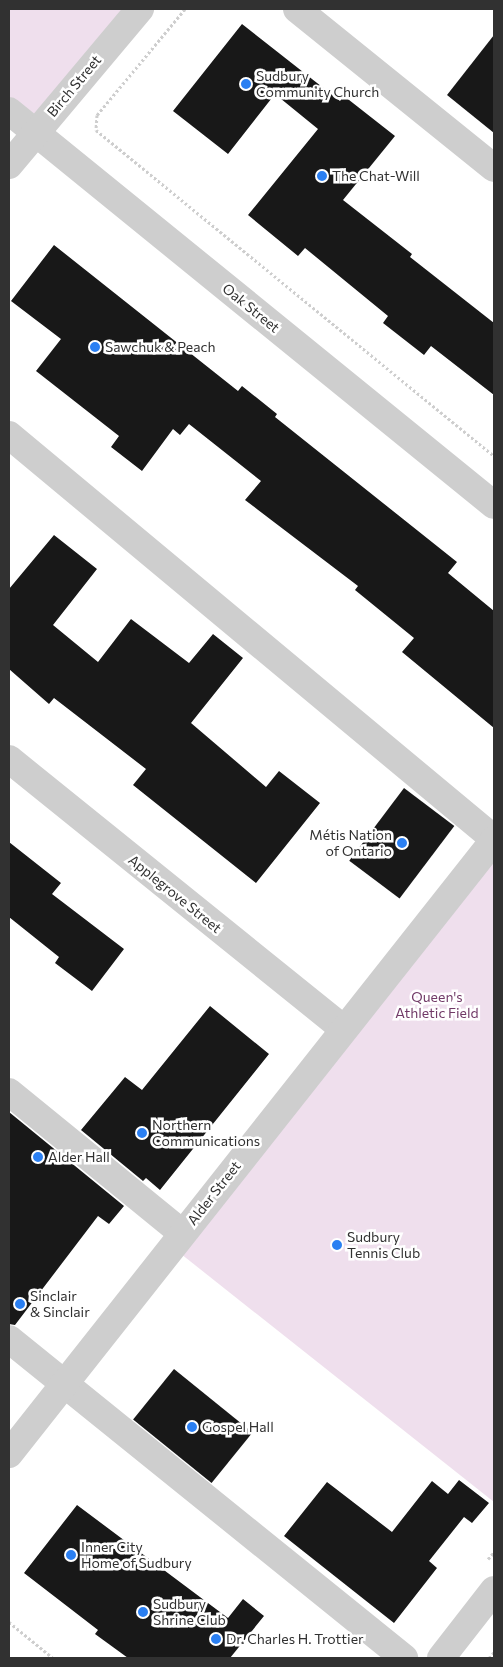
<!DOCTYPE html>
<meta charset="utf-8">
<style>
body{margin:0}
#map{position:relative;width:503px;height:1667px;overflow:hidden;background:#fff;font-family:Commissioner,sans-serif}
div>[style]{position:absolute}
.green>*{inset:0;background:#efdfed}
.building>*{inset:0;background:#181818;transform-origin:0 0}
.path>*{height:3px;margin-top:-1.5px;transform-origin:0;background:repeating-linear-gradient(90deg,#cecece 0 2.5px,transparent 0 5px)}
.minor>*{height:28px;margin:-14px;padding:0 14px;transform-origin:14px;border-radius:14px;background:#cecece}
.dots>*{width:14px;height:14px;translate:-50% -50%;box-sizing:border-box;border:2px solid #fff;border-radius:50%}
span{translate:-50% -50%;white-space:nowrap;text-align:center;line-height:1.15;-webkit-text-stroke:5px #fff;paint-order:stroke}
.poi-label{font-size:14px;color:#313131}
.left{translate:0 -50%;text-align:left}
.right{translate:-100% -50%;text-align:right}
.street-label{font-size:14px;color:#313131}
.park-label{font-size:14px;color:#713a67}
.frame{position:absolute;inset:0;border:10px solid #313131;pointer-events:none}
</style>
<div id="map">
<div class="green">
<div style="clip-path:polygon(9px 9px,137px 9px,32px 133px,9px 114px)"></div>
<div style="clip-path:polygon(494px 844px,494px 1502px,176px 1250px)"></div>
</div>
<div class="building">
<div style="clip-path:polygon(242px 24px,340px 101px,344px 96px,395px 136px,343px 200px,412px 254px,410px 257px,494px 323px,494px 395px,431px 346px,424px 355px,383px 323px,388px 316px,305px 248px,298px 256px,248px 215px,318px 129px,275px 94px,228px 154px,173px 111px)"></div>
<div style="clip-path:polygon(494px 35px,494px 133px,447px 95px)"></div>
<div style="clip-path:polygon(54px 245px,238px 391px,242px 386px,277px 414px,275px 417px,457px 562px,448px 573px,494px 611px,494px 728px,402px 652px,414px 638px,355px 590px,358px 586px,245px 500px,261px 481px,189px 424px,180px 435px,173px 429px,142px 471px,111px 447px,119px 436px,36px 371px,61px 339px,11px 301px)"></div>
<div style="clip-path:polygon(54px 535px,97px 569px,53px 625px,98px 662px,131px 619px,189px 663px,213px 634px,243px 658px,191px 723px,266px 787px,279px 771px,320px 803px,256px 883px,133px 785px,146px 769px,54px 698px,49px 704px,9px 669px,9px 589px)"></div>
<div style="left:404px;top:788px;width:63px;height:91px;rotate:37deg"></div>
<div style="clip-path:polygon(9px 842px,61px 883px,52px 894px,124px 949px,92px 991px,55px 963px,59px 957px,9px 917px)"></div>
<div style="clip-path:polygon(210px 1006px,269px 1054px,160px 1190px,146px 1178px,143px 1181px,81px 1130px,125px 1077px,142px 1090px)"></div>
<div style="clip-path:polygon(9px 1112px,124px 1206px,109px 1224px,98px 1216px,15px 1325px,9px 1324px)"></div>
<div style="left:174px;top:1369px;width:101px;height:65px;rotate:39deg"></div>
<div style="clip-path:polygon(459px 1480px,489px 1503px,472px 1523px,464px 1517px,429px 1561px,437px 1568px,394px 1623px,284px 1536px,327px 1482px,392px 1532px,432px 1481px,448px 1494px)"></div>
<div style="clip-path:polygon(77px 1505px,228px 1618px,243px 1599px,264px 1616px,230px 1658px,128px 1658px,95px 1634px,98px 1630px,24px 1573px)"></div>
</div>
<div class="path">
<div style="left:185px;top:9px;width:138px;rotate:129.7deg"></div>
<div style="left:97px;top:115px;width:15px;rotate:94deg"></div>
<div style="left:96px;top:130px;width:514px;rotate:39.32deg"></div>
<div style="left:488px;top:1559px;width:9px;rotate:-49deg"></div>
<div style="left:9px;top:1622px;width:57px;rotate:39.3deg"></div>
<div style="left:489px;top:1658px;width:8px;rotate:-50deg"></div>
</div>
<div class="minor">
<div style="left:297px;top:9px;width:253px;rotate:38.9deg"></div>
<div style="left:9px;top:111px;width:625px;rotate:39.09deg"></div>
<div style="left:9px;top:165px;width:204px;rotate:-50deg"></div>
<div style="left:9px;top:435px;width:631px;rotate:39.79deg"></div>
<div style="left:9px;top:759px;width:428px;rotate:38.9deg"></div>
<div style="left:9px;top:1092px;width:223px;rotate:39.2deg"></div>
<div style="left:9px;top:1339px;width:508px;rotate:38.92deg"></div>
<div style="left:9px;top:1454px;width:782px;rotate:-51.69deg"></div>
<div style="left:441px;top:1658px;width:86px;rotate:-52.1deg"></div>
</div>
<div class="dots">
<div style="left:246px;top:84px;background:#2a7ff2"></div>
<div style="left:322px;top:176px;background:#2a7ff2"></div>
<div style="left:95px;top:347px;background:#2a7ff2"></div>
<div style="left:402px;top:843px;background:#2a7ff2"></div>
<div style="left:142px;top:1133px;background:#2a7ff2"></div>
<div style="left:38px;top:1157px;background:#2a7ff2"></div>
<div style="left:337px;top:1245px;background:#2a7ff2"></div>
<div style="left:20px;top:1304px;background:#2a7ff2"></div>
<div style="left:192px;top:1427px;background:#2a7ff2"></div>
<div style="left:71px;top:1555px;background:#2a7ff2"></div>
<div style="left:143px;top:1612px;background:#2a7ff2"></div>
<div style="left:216px;top:1639px;background:#2a7ff2"></div>
</div>
<div class="poi-label">
<span class="left" style="left:256px;top:84px">Sudbury<br>Community Church</span>
<span class="left" style="left:332px;top:176px">The Chat-Will</span>
<span class="left" style="left:105px;top:347px">Sawchuk &amp; Peach</span>
<span class="right" style="left:392px;top:843px">Métis Nation<br>of Ontario</span>
<span class="left" style="left:152px;top:1133px">Northern<br>Communications</span>
<span class="left" style="left:48px;top:1157px">Alder Hall</span>
<span class="left" style="left:347px;top:1245px">Sudbury<br>Tennis Club</span>
<span class="left" style="left:30px;top:1304px">Sinclair<br>&amp; Sinclair</span>
<span class="left" style="left:202px;top:1427px">Gospel Hall</span>
<span class="left" style="left:81px;top:1555px">Inner City<br>Home of Sudbury</span>
<span class="left" style="left:153px;top:1612px">Sudbury<br>Shrine Club</span>
<span class="left" style="left:226px;top:1639px">Dr. Charles H. Trottier</span>
</div>
<div class="street-label">
<span style="left:74px;top:86px;rotate:-50deg">Birch Street</span>
<span style="left:251px;top:308px;rotate:39deg">Oak Street</span>
<span style="left:175px;top:894px;rotate:39deg">Applegrove Street</span>
<span style="left:214px;top:1193px;rotate:-52deg">Alder Street</span>
</div>
<div class="park-label">
<span style="left:437px;top:1005px">Queen's<br>Athletic Field</span>
</div>
<div class="frame"></div>
</div>
